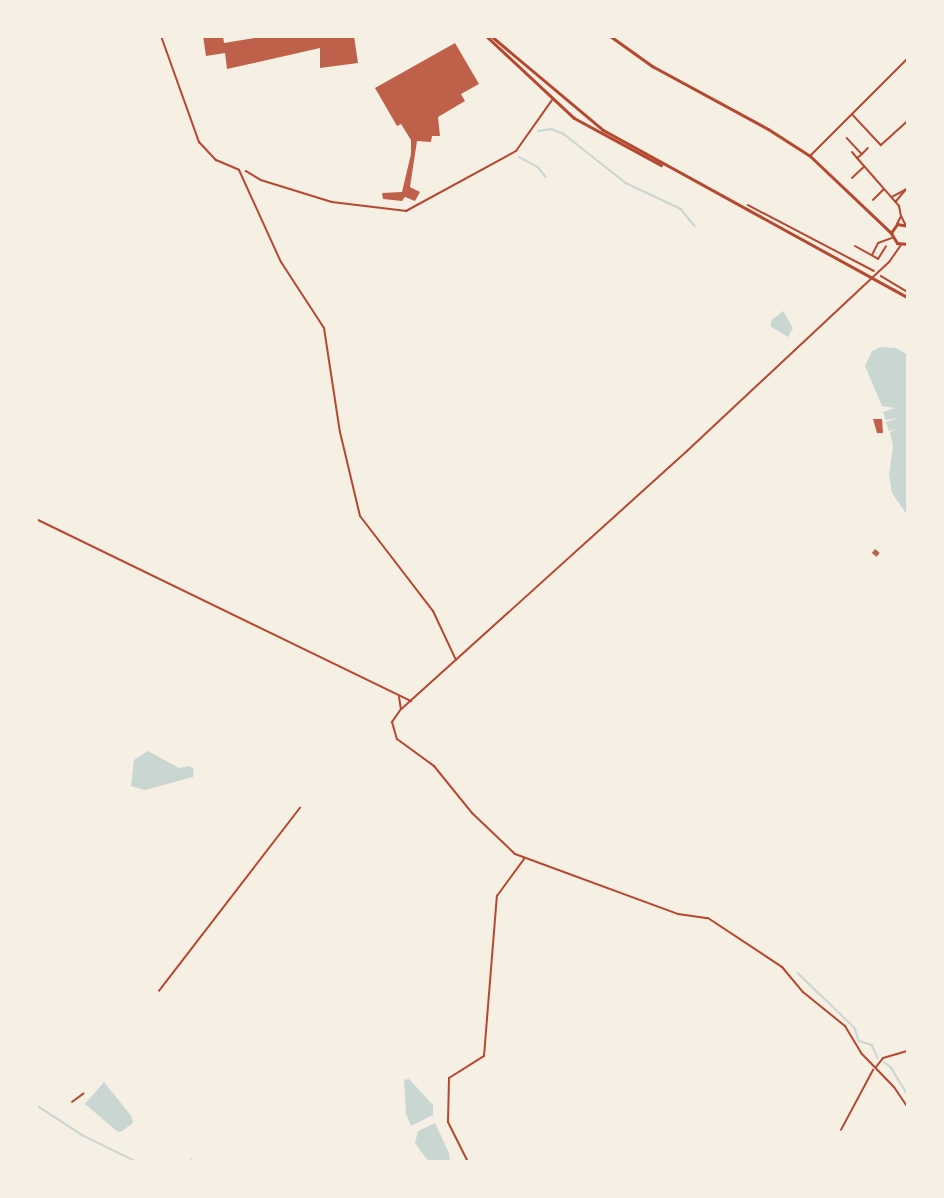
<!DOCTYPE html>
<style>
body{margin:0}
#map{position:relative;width:944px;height:1198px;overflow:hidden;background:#f6efe4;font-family:Signika,sans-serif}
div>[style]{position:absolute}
.water>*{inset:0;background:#c9d6d2}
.stream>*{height:1.5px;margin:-0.75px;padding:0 0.75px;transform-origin:0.75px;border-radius:0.75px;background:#c9d6d2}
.building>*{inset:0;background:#bf614a;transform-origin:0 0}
.path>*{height:1.5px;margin:-0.75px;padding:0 0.75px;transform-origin:0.75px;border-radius:0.75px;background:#b5482f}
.service>*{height:1.5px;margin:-0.75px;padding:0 0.75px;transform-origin:0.75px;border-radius:0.75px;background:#b5482f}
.minor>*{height:2px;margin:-1px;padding:0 1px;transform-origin:1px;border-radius:1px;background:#b5482f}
.tertiary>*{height:3px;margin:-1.5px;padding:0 1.5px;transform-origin:1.5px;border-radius:1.5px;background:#b5482f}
span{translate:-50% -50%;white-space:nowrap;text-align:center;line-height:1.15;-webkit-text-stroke:6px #f6efe4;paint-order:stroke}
.frame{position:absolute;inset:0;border:38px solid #f6efe4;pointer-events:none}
</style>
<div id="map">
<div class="water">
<div style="clip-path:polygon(783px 311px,793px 328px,788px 337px,770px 326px,772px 320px)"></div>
<div style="clip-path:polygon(881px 347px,896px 348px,908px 355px,908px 516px,892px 493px,889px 475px,893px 446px,890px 432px,901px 428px,889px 431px,886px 422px,898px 418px,886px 420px,883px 412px,895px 408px,882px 406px,865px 366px,872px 351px)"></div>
<div style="clip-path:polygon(148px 751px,179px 768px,189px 766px,194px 769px,193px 777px,145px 790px,131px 786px,134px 760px)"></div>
<div style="clip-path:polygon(409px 1079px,433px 1105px,433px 1115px,411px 1126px,406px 1114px,404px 1080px)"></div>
<div style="clip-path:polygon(104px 1082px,132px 1117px,133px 1123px,122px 1131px,118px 1132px,85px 1104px)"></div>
<div style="clip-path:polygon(435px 1123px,449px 1153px,450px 1162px,429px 1162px,415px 1143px,418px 1131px)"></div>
</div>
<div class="stream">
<div style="left:538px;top:131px;width:14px;rotate:-8deg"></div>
<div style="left:552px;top:129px;width:13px;rotate:23deg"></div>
<div style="left:564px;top:134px;width:79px;rotate:38.3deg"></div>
<div style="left:626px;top:183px;width:61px;rotate:25.3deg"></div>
<div style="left:681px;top:209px;width:22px;rotate:51deg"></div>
<div style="left:519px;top:157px;width:21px;rotate:28deg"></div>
<div style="left:538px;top:167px;width:13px;rotate:51deg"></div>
<div style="left:798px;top:973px;width:79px;rotate:44deg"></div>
<div style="left:855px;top:1028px;width:14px;rotate:73deg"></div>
<div style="left:859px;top:1041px;width:14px;rotate:17deg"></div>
<div style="left:872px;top:1045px;width:14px;rotate:65deg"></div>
<div style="left:884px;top:1062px;width:9px;rotate:36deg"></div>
<div style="left:891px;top:1067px;width:33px;rotate:59deg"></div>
<div style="left:36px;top:1105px;width:57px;rotate:32.9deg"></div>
<div style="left:84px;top:1136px;width:59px;rotate:26.1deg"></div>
<div style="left:192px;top:1160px;width:2px;rotate:90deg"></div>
</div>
<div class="building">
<div style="clip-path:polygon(203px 36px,223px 36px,224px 43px,267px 36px,354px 36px,358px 63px,320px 68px,320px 48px,227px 69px,225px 53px,206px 56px)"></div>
<div style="clip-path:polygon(455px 43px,479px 84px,461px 94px,465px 101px,438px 117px,440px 136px,432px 136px,431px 142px,417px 141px,410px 187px,420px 192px,415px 201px,405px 197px,402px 201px,383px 199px,382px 193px,402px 192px,411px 154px,411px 140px,401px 124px,397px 126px,375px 88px)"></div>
<div style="clip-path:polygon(873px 419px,882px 419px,883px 433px,877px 433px)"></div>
<div style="left:875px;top:549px;width:6px;height:5px;rotate:39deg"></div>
</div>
<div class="path">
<div style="left:748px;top:205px;width:142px;rotate:27.6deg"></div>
<div style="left:881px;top:276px;width:31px;rotate:31deg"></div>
<div style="left:159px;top:991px;width:231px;rotate:-52.4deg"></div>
<div style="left:72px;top:1102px;width:14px;rotate:-36deg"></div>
<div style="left:841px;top:1130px;width:68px;rotate:-61.9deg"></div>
</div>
<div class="service">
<div style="left:853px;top:115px;width:41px;rotate:47deg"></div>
<div style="left:881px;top:145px;width:36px;rotate:-42deg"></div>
<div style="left:847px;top:138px;width:22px;rotate:47deg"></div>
<div style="left:862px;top:154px;width:8px;rotate:-45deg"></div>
<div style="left:246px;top:171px;width:17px;rotate:31deg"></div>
<div style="left:261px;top:180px;width:74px;rotate:17.2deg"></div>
<div style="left:332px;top:202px;width:75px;rotate:6.9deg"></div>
<div style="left:852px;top:178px;width:16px;rotate:-43deg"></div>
<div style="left:892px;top:197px;width:17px;rotate:-28deg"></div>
<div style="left:907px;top:189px;width:17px;rotate:130deg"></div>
<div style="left:873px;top:200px;width:14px;rotate:-45deg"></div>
</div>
<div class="minor">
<div style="left:161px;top:36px;width:113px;rotate:70.3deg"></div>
<div style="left:199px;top:142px;width:25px;rotate:47deg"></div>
<div style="left:216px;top:160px;width:25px;rotate:23deg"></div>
<div style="left:239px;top:170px;width:101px;rotate:65.5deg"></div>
<div style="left:281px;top:262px;width:79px;rotate:56.9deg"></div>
<div style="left:324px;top:328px;width:105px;rotate:81.3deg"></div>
<div style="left:340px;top:432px;width:86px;rotate:76.6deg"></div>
<div style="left:360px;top:516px;width:120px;rotate:52.5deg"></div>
<div style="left:433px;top:611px;width:54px;rotate:64.9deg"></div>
<div style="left:852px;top:152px;width:8px;rotate:50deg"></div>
<div style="left:862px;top:154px;width:6px;rotate:141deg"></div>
<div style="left:857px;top:158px;width:64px;rotate:48.8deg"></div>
<div style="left:899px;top:206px;width:10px;rotate:79deg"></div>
<div style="left:810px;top:156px;width:139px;rotate:-45deg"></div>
<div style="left:406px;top:211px;width:125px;rotate:-28.6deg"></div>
<div style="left:516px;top:151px;width:62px;rotate:-54.8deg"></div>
<div style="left:897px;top:224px;width:9px;rotate:-63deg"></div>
<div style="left:901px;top:216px;width:9px;rotate:63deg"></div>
<div style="left:901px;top:245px;width:21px;rotate:125deg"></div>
<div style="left:889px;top:262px;width:277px;rotate:136.9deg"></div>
<div style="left:687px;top:451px;width:385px;rotate:137.9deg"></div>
<div style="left:401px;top:709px;width:16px;rotate:125deg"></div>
<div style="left:392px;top:722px;width:18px;rotate:74deg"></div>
<div style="left:397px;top:739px;width:46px;rotate:36.1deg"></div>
<div style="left:434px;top:766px;width:60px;rotate:51deg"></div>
<div style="left:472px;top:813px;width:59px;rotate:43.6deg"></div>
<div style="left:515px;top:854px;width:174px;rotate:20.2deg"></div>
<div style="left:678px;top:914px;width:30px;rotate:8deg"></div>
<div style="left:708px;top:918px;width:89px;rotate:33.5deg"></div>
<div style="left:782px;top:967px;width:33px;rotate:50deg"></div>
<div style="left:803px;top:992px;width:54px;rotate:39deg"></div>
<div style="left:845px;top:1026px;width:31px;rotate:59deg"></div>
<div style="left:861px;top:1053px;width:47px;rotate:45.9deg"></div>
<div style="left:894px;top:1087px;width:25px;rotate:56deg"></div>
<div style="left:855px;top:246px;width:26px;rotate:29deg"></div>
<div style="left:878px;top:259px;width:15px;rotate:-58deg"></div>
<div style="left:872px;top:255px;width:13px;rotate:-63deg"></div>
<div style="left:878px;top:243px;width:15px;rotate:-20deg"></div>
<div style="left:36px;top:519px;width:417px;rotate:25.9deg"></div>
<div style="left:399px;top:697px;width:12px;rotate:81deg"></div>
<div style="left:876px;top:1067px;width:11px;rotate:-52deg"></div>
<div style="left:883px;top:1058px;width:26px;rotate:-16deg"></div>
<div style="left:468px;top:1162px;width:45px;rotate:-116.6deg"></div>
<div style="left:448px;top:1122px;width:44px;rotate:-88.7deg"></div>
<div style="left:449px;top:1078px;width:41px;rotate:-32.2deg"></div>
<div style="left:484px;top:1056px;width:161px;rotate:-85.4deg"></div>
<div style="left:497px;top:896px;width:46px;rotate:-53.9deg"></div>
</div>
<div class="tertiary">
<div style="left:486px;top:36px;width:120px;rotate:43deg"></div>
<div style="left:574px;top:118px;width:99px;rotate:28.4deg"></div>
<div style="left:491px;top:36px;width:146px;rotate:40deg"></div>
<div style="left:603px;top:130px;width:348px;rotate:28.8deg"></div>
<div style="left:610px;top:36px;width:52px;rotate:35.5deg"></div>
<div style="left:652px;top:66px;width:132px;rotate:28.5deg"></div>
<div style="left:768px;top:129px;width:50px;rotate:32.7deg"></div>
<div style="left:810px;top:156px;width:112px;rotate:43.5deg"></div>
<div style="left:908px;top:226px;width:11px;rotate:-170deg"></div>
<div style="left:897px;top:224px;width:11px;rotate:124deg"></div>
<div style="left:891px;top:233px;width:12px;rotate:59deg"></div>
<div style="left:897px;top:243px;width:11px;rotate:5deg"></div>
</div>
<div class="frame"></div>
</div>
